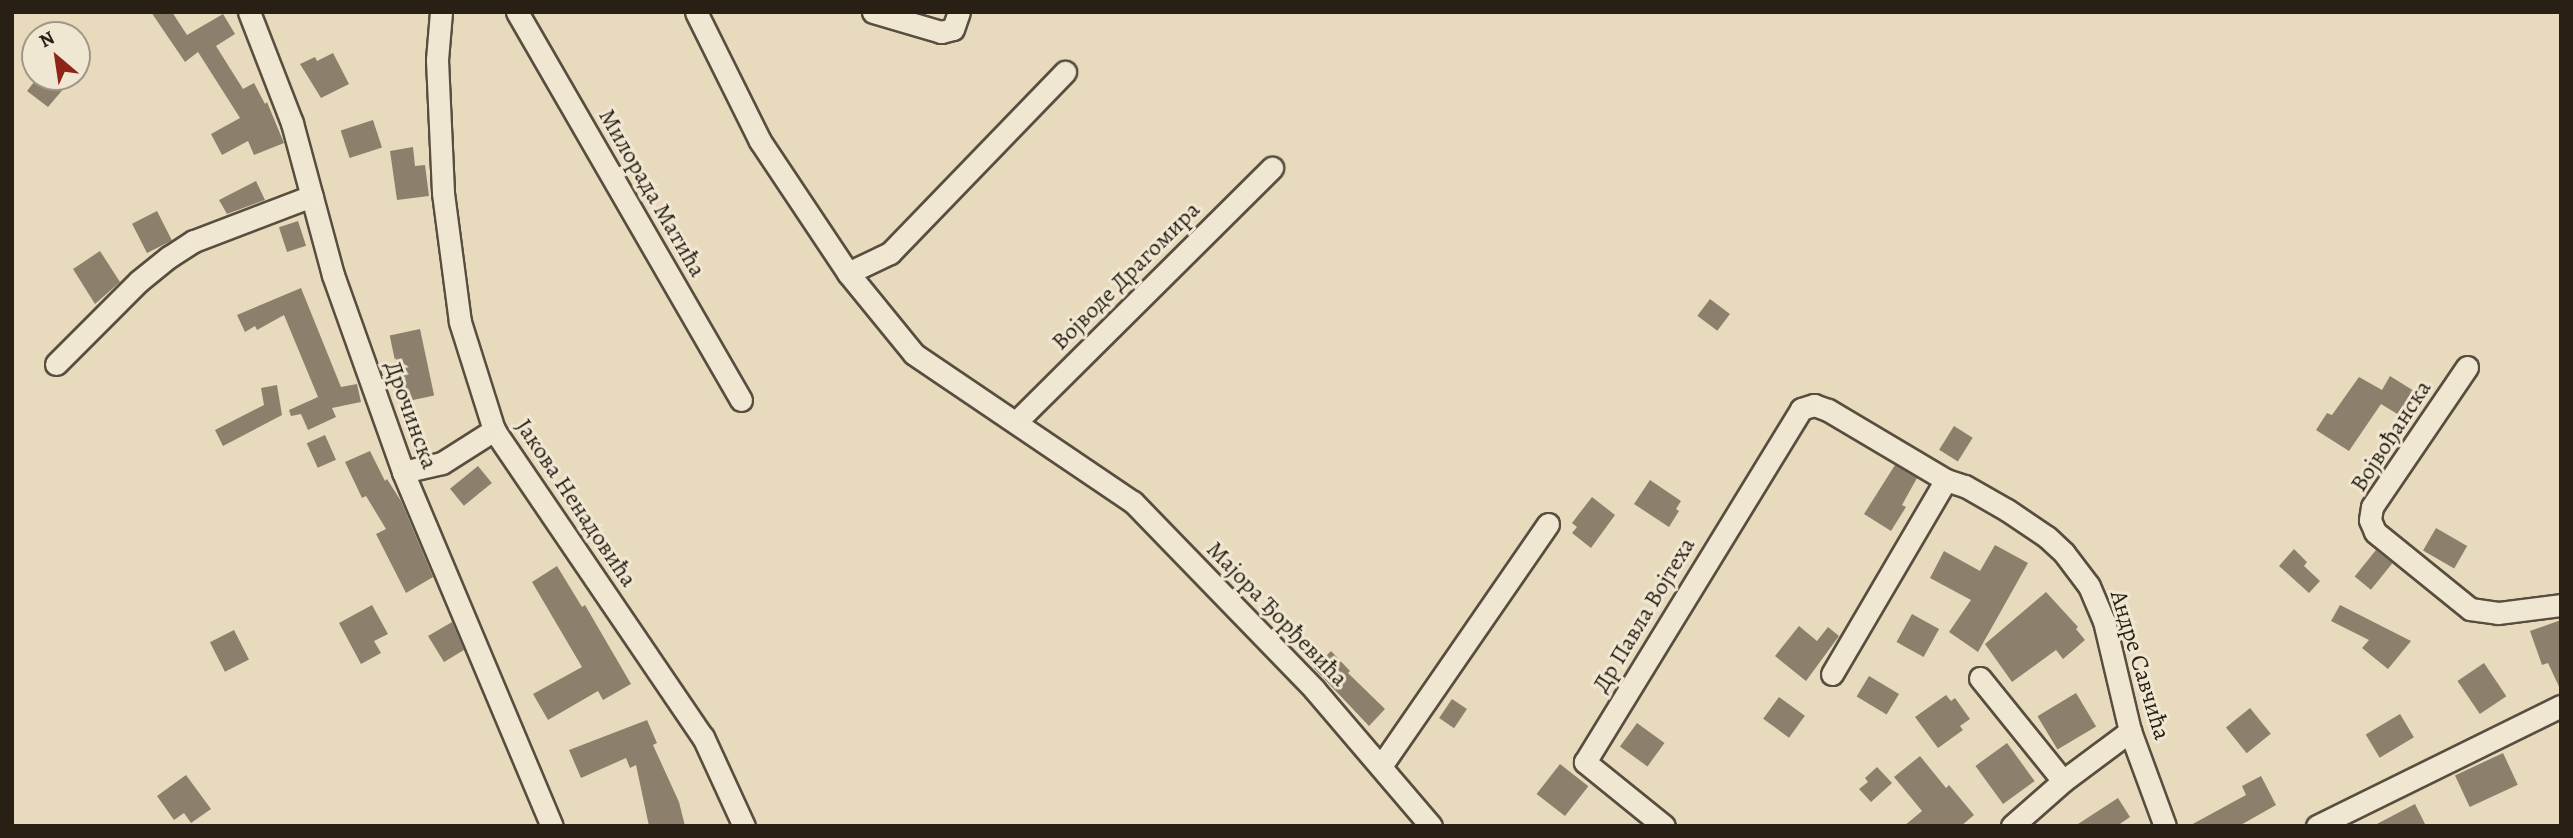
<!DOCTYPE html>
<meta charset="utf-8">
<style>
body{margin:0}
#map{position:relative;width:2573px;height:838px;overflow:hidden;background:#e8dabc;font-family:Alegreya,serif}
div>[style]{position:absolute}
.building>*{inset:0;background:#8c806c;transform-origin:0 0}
.roads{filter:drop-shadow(2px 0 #584e3f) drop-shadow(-2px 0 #584e3f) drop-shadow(0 2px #584e3f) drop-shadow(0 -2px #584e3f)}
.street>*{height:21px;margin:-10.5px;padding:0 10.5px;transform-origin:10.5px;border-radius:10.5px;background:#f0e7d3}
span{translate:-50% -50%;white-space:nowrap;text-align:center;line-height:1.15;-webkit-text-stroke:6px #f0e7d3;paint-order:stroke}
.street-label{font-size:24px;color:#281f15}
.frame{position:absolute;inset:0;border:14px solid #281f15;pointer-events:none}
.north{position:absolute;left:21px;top:21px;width:70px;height:70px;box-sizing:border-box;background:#f0e7d3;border:2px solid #a09787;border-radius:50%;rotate:331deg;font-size:19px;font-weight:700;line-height:28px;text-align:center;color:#281f15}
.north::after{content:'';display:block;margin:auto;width:24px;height:32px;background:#8f2418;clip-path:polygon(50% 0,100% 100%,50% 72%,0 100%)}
</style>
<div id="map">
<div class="building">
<div style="clip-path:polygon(151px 12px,172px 12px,187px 35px,223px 14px,235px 34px,216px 46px,243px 89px,254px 83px,265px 104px,267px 102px,284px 143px,254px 155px,248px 141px,222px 155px,211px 134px,240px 118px,198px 52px,185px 62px)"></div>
<div style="clip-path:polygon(333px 53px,349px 84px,321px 98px,300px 64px,315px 57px,317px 61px)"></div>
<div style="clip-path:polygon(38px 77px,53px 77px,65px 87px,48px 107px,27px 91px)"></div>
<div style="left:373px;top:120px;width:29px;height:34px;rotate:72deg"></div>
<div style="clip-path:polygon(413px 147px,415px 166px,425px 165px,429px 196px,397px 200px,390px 151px)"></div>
<div style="clip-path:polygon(256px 181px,265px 200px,227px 214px,219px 200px)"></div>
<div style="left:157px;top:211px;width:33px;height:28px;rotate:63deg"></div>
<div style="left:298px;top:221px;width:26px;height:20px;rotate:72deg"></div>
<div style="clip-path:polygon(100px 251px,120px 282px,95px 304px,73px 269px)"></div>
<div style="clip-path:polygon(301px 288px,341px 387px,357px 384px,361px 402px,332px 408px,336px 417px,308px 430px,301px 414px,291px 416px,289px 410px,318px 397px,284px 315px,257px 330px,255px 326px,245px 332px,237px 315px)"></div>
<div style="left:1710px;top:299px;width:25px;height:21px;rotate:37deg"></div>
<div style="left:420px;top:329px;width:68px;height:31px;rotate:78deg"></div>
<div style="clip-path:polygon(2390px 376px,2414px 391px,2399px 415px,2381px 404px,2349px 451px,2316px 430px,2327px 413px,2332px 415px,2359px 377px,2382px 390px)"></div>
<div style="clip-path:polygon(277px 385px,282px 415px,223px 446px,215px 430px,264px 405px,261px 388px)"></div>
<div style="left:1954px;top:426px;width:22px;height:28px;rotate:32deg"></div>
<div style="left:325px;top:435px;width:27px;height:20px;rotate:66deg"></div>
<div style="clip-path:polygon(370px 451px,385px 481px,387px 479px,401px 501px,433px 577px,406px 593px,376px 534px,386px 529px,366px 496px,362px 498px,345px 462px)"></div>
<div style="clip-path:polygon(1895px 465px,1917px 478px,1902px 505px,1906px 507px,1891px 531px,1864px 514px)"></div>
<div style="left:478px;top:466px;width:22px;height:36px;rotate:51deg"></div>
<div style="clip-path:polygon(1650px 480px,1681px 501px,1676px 509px,1679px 511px,1669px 527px,1634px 504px)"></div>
<div style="clip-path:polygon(1592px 497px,1615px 515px,1591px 548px,1572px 533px,1577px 527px,1572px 523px)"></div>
<div style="left:2436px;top:528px;width:36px;height:26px;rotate:30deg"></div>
<div style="clip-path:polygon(1995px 545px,2028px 563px,1978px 652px,1949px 632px,1971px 600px,1930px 578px,1944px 551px,1980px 571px)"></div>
<div style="clip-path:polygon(2294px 549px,2307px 562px,2304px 566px,2320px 581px,2309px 593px,2279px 566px)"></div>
<div style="left:2376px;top:550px;width:21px;height:34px;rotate:39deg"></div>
<div style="clip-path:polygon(557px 566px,582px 607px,585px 605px,631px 684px,603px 700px,598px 691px,548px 720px,533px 694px,582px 667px,532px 582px)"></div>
<div style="clip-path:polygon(2046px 592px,2078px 627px,2076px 629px,2085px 640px,2063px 659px,2056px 650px,2012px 682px,1985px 644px)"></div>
<div style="clip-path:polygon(372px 605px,388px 634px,374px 641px,381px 653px,361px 664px,339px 623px)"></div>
<div style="clip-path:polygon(2340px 605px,2411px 641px,2388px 669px,2362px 648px,2369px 640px,2331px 621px)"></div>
<div style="left:1912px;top:614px;width:31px;height:32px;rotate:29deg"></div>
<div style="clip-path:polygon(2561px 620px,2561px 691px,2548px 663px,2542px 665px,2530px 631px)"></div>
<div style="clip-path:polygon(452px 622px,464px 650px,444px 662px,428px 636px)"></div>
<div style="clip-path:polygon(1799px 626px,1817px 641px,1828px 627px,1839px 636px,1806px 681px,1775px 656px)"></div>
<div style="left:234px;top:630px;width:33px;height:27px;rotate:63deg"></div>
<div style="clip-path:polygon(1331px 651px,1350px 671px,1348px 673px,1385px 709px,1369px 726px,1314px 668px)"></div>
<div style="left:2484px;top:663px;width:40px;height:32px;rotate:56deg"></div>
<div style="left:1869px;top:676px;width:35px;height:24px;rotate:31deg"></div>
<div style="left:2076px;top:693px;width:39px;height:45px;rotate:59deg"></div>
<div style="clip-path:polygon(1946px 695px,1951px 701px,1955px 698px,1970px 719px,1960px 726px,1963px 730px,1938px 748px,1915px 717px)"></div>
<div style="left:1779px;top:697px;width:32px;height:27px;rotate:36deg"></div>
<div style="left:1452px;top:699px;width:18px;height:23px;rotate:34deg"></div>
<div style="left:2250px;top:708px;width:33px;height:31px;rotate:51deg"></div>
<div style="left:2400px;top:714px;width:27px;height:40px;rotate:59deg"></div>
<div style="clip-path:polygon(647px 720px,657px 743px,653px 745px,679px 802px,685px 826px,649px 826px,636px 765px,630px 768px,626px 758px,581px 778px,569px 750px)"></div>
<div style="left:1637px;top:723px;width:34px;height:29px;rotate:36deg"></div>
<div style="left:2007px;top:743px;width:47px;height:39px;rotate:54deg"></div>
<div style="left:2503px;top:753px;width:35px;height:53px;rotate:65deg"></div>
<div style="clip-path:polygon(1920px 756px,1946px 788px,1949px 785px,1974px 815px,1961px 826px,1904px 826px,1922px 811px,1894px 777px)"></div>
<div style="left:1560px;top:764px;width:36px;height:38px;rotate:38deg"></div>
<div style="clip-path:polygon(1877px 767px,1892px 783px,1871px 802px,1859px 789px,1868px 782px,1865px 778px)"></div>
<div style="clip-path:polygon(186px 775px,211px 809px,191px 823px,184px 813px,174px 820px,157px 796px)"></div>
<div style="clip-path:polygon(2261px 776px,2276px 805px,2239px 826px,2189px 826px,2246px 795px,2242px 786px)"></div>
<div style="clip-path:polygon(2118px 798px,2130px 817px,2117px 826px,2075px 826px)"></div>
<div style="clip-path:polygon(2415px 804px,2426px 826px,2373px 826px)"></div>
</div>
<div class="roads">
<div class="street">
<div style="left:249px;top:12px;width:119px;rotate:68.8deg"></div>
<div style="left:292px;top:123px;width:157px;rotate:74.9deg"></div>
<div style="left:333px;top:275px;width:209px;rotate:70.4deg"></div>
<div style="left:403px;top:472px;width:384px;rotate:67.2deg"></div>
<div style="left:441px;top:12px;width:48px;rotate:94.8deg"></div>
<div style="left:437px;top:60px;width:133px;rotate:87.4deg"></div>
<div style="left:443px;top:193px;width:130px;rotate:82.5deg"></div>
<div style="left:460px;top:322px;width:113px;rotate:72.5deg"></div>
<div style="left:494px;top:430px;width:371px;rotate:55.8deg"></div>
<div style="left:703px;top:737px;width:98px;rotate:65.3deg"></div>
<div style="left:517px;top:12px;width:448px;rotate:60deg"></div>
<div style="left:696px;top:12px;width:144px;rotate:63.6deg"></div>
<div style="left:760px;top:141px;width:159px;rotate:56.3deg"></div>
<div style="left:848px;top:273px;width:104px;rotate:50.8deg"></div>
<div style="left:914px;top:354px;width:264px;rotate:34.1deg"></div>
<div style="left:1133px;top:502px;width:260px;rotate:45.9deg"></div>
<div style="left:1314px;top:689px;width:180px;rotate:49.5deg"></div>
<div style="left:873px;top:12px;width:71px;rotate:16.4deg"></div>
<div style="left:941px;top:32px;width:12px;rotate:-14deg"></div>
<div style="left:953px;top:29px;width:18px;rotate:-71deg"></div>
<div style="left:848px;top:273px;width:47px;rotate:-25.5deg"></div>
<div style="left:890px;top:253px;width:252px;rotate:-46deg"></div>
<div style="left:56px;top:364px;width:117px;rotate:-45deg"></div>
<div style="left:139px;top:281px;width:38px;rotate:-39deg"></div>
<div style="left:169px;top:257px;width:30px;rotate:-33deg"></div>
<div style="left:194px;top:241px;width:126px;rotate:-20.9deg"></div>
<div style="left:2467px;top:367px;width:169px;rotate:124.2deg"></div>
<div style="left:2372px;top:507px;width:13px;rotate:99deg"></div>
<div style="left:2370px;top:520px;width:13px;rotate:67deg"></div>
<div style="left:2375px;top:532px;width:122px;rotate:39deg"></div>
<div style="left:2470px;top:609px;width:28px;rotate:8deg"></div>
<div style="left:2498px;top:613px;width:64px;rotate:-7.2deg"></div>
<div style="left:1016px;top:422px;width:361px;rotate:-44.8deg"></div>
<div style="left:403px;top:472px;width:40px;rotate:-13deg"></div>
<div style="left:442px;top:463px;width:62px;rotate:-32.4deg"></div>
<div style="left:1832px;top:674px;width:225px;rotate:-59.6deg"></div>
<div style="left:1946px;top:480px;width:20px;rotate:18deg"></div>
<div style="left:1965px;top:486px;width:48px;rotate:29.7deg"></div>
<div style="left:2007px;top:510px;width:48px;rotate:34deg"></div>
<div style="left:2047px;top:537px;width:23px;rotate:43deg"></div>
<div style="left:2064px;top:553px;width:41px;rotate:52.9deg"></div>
<div style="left:2089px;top:586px;width:38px;rotate:67deg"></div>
<div style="left:2104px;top:621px;width:113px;rotate:76.7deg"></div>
<div style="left:2130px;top:731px;width:101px;rotate:69.8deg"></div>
<div style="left:1980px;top:678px;width:132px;rotate:51.1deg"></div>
<div style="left:1381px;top:766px;width:294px;rotate:-55.4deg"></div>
<div style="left:1664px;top:826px;width:102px;rotate:-141deg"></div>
<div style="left:1585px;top:762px;width:414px;rotate:-58.5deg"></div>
<div style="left:1801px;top:409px;width:14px;rotate:-17deg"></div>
<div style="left:1814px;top:405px;width:15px;rotate:20deg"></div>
<div style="left:1828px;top:410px;width:137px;rotate:30.7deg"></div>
<div style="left:2012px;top:826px;width:68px;rotate:-41.4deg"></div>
<div style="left:2063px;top:781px;width:84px;rotate:-36.7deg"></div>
<div style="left:2317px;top:826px;width:272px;rotate:-26.2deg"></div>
</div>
</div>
<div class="street-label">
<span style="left:652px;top:193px;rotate:60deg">Милорада Матића</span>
<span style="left:1126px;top:276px;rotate:-45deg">Војводе Драгомира</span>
<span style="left:411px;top:415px;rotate:70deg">Дрочинска</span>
<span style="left:2391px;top:436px;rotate:-57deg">Војвођанска</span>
<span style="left:576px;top:503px;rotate:56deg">Јакова Ненадовића</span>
<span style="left:1277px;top:614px;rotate:46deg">Мајора Ђорђевића</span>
<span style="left:1644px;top:615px;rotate:-59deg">Др Павла Војтеха</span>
<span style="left:2140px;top:665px;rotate:73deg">Андре Савчића</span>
</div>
<div class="frame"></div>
<div class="north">N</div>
</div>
